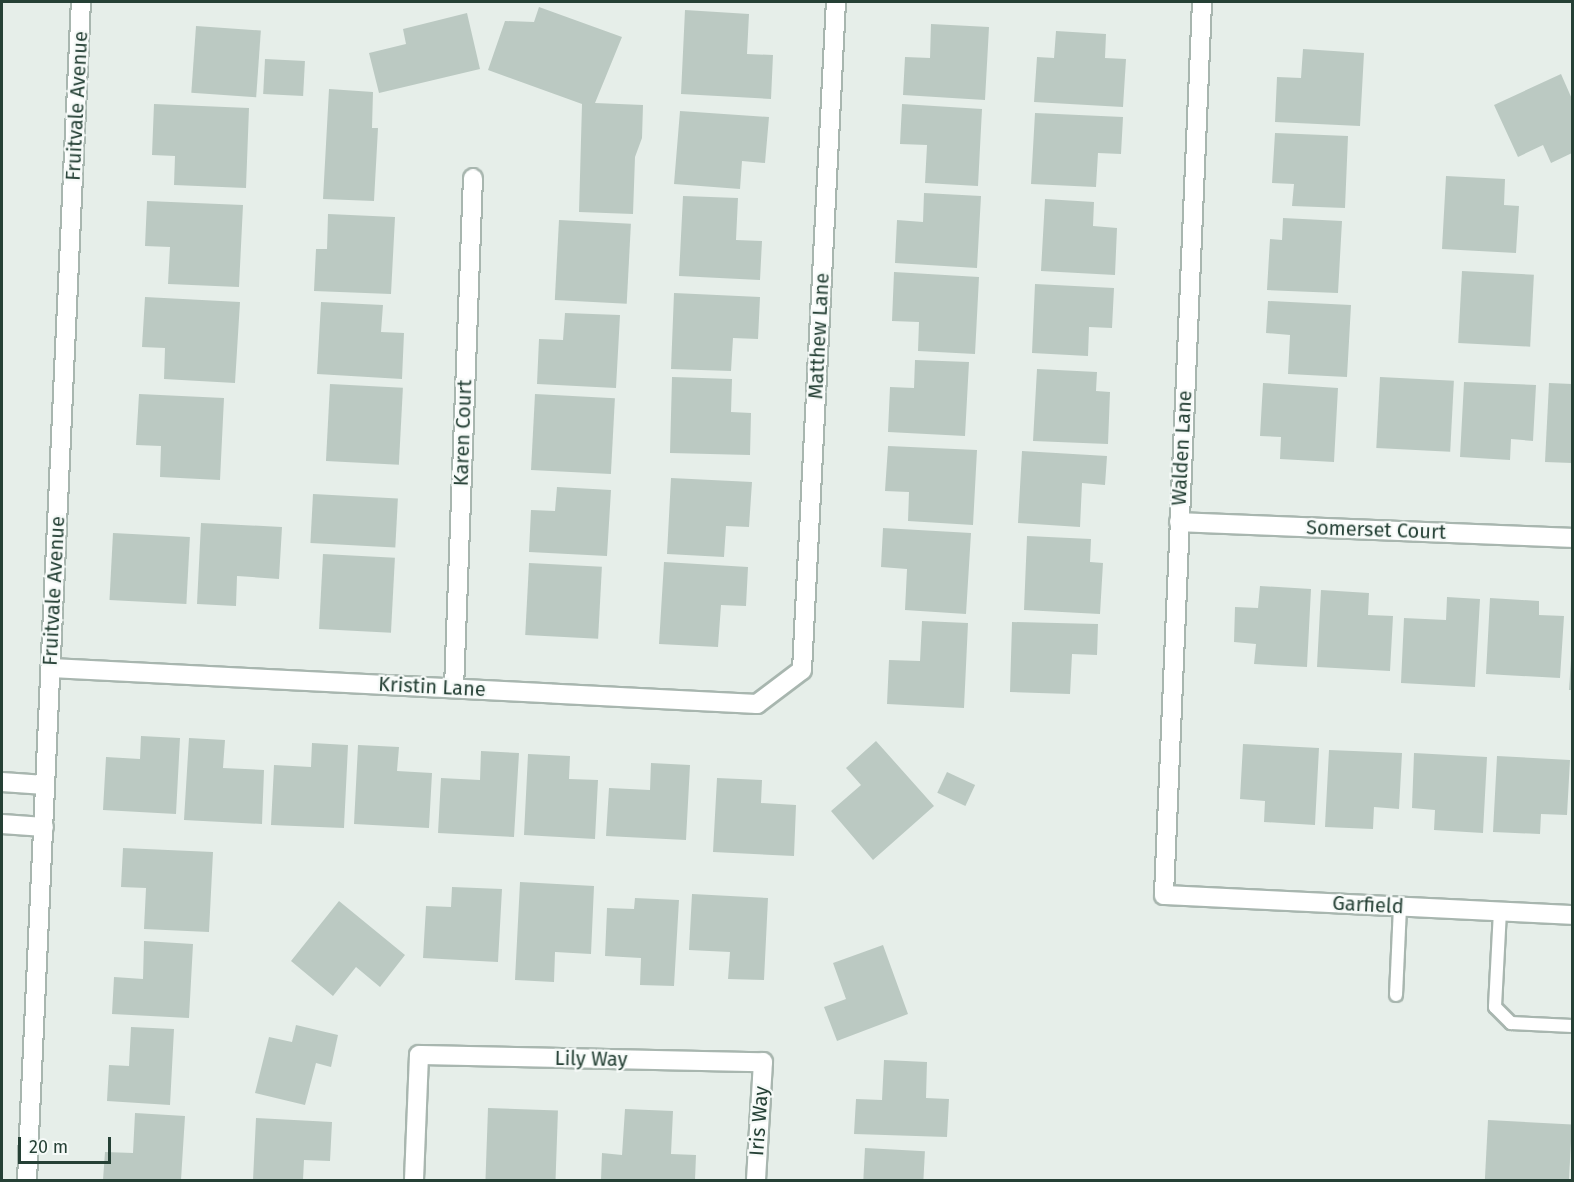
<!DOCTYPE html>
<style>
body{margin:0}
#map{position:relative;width:1574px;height:1182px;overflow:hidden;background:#e6eee9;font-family:"Fira Sans",sans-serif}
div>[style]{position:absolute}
.building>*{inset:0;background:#bbc9c2;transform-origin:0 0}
.roads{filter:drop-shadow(2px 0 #a8b6af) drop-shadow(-2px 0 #a8b6af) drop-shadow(0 2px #a8b6af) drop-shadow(0 -2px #a8b6af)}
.service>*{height:12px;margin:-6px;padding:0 6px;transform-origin:6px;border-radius:6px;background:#fff}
.minor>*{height:18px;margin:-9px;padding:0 9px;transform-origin:9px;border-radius:9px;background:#fff}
span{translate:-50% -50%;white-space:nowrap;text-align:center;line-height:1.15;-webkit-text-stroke:4.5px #f6faf8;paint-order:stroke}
.street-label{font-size:20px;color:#254035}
.frame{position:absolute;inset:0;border:3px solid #254035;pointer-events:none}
.scale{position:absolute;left:18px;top:1137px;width:93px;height:27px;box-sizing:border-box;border:3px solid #254035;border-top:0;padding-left:8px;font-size:18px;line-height:21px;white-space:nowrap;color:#254035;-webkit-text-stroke:4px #f6faf8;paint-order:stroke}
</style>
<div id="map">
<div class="building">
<div style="clip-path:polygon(539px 7px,622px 37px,595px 103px,643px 105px,642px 138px,635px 157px,633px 214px,579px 212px,582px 104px,488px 70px,505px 21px,534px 22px)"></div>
<div style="clip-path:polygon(685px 10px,749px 14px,747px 54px,773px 55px,771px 99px,681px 94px)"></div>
<div style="clip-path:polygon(467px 13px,480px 69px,379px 93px,369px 53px,406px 44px,403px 29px)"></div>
<div style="clip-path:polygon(931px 24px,989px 27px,985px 100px,903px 95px,905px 57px,930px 58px)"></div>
<div style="left:196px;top:26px;width:65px;height:67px;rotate:4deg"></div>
<div style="clip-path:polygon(1056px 31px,1106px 34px,1105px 58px,1126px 59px,1123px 107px,1034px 102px,1037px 57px,1054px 58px)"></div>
<div style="clip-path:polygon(1303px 49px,1364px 53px,1360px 126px,1275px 122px,1277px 77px,1301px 78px)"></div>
<div style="left:265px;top:59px;width:40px;height:35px;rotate:3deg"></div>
<div style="clip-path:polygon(1561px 74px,1572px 99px,1572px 153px,1551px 163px,1543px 145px,1518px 157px,1494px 105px)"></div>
<div style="clip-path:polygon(329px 89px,373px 92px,372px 128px,378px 128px,374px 201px,323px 199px)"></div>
<div style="clip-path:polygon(154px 104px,249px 108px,246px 188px,174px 185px,175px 156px,152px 155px)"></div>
<div style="clip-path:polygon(902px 104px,982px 109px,978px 186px,925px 183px,927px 145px,900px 144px)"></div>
<div style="clip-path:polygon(680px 111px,769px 117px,765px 163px,742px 161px,740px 189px,674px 184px)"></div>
<div style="clip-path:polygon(1035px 113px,1123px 117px,1121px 154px,1098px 153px,1096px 187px,1031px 184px)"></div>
<div style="clip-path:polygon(1275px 133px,1348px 136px,1345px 208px,1292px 206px,1294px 184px,1272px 183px)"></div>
<div style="clip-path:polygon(1446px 176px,1505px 179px,1504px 205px,1519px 206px,1516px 253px,1442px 249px)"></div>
<div style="clip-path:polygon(924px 193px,981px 196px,977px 268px,895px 263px,897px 220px,923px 222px)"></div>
<div style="clip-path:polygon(683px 196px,738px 198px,736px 240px,762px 241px,760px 280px,679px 276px)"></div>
<div style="clip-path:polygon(1045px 199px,1094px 202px,1093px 226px,1117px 228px,1115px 275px,1041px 271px)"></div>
<div style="clip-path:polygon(147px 201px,243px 205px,239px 287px,168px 284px,170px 247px,145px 246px)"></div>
<div style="clip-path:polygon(328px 214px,395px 217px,391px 294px,314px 291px,316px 249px,327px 249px)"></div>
<div style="clip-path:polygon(1283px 218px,1342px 221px,1338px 293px,1267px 290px,1270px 239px,1282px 240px)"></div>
<div style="left:559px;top:220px;width:72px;height:80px;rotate:3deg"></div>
<div style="left:1462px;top:271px;width:72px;height:72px;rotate:3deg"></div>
<div style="clip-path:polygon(894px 272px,979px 277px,975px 354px,918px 351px,919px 322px,892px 321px)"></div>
<div style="clip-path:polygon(1035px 284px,1114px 288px,1112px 328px,1089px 327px,1088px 356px,1032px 353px)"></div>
<div style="clip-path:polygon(674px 293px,760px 297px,758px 339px,733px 338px,731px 371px,671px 369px)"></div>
<div style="clip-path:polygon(145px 297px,240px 302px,235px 383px,164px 379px,165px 348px,142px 347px)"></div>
<div style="clip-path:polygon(1268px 301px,1351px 305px,1347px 377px,1288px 374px,1290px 335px,1266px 333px)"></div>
<div style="clip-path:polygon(321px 302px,383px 305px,381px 332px,404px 333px,402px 379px,317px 374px)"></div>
<div style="clip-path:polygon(565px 313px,620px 315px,616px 388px,537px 384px,539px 339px,563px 340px)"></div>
<div style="clip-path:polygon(915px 360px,969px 362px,965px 436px,888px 432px,890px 387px,914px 388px)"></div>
<div style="clip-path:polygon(1037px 369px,1097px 372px,1096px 391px,1110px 392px,1108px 444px,1033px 441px)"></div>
<div style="clip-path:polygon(672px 377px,732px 379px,731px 412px,751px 413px,750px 455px,670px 453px)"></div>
<div style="left:1380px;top:377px;width:74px;height:71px;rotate:3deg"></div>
<div style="clip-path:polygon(1464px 382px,1536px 385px,1533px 441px,1511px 439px,1510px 460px,1460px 457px)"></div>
<div style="clip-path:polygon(1263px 383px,1338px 388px,1334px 462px,1280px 459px,1281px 437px,1260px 436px)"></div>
<div style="clip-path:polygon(1549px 383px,1572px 384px,1572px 463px,1545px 462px)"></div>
<div style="left:330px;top:384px;width:73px;height:77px;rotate:3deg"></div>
<div style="clip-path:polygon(139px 394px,224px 398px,220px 480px,160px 477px,161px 446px,136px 445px)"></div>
<div style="left:535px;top:394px;width:80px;height:76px;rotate:3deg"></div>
<div style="clip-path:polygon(888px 446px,977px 450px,973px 525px,908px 521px,909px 492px,885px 491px)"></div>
<div style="clip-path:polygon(1022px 451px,1107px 456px,1105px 485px,1082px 483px,1080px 527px,1018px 523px)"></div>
<div style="clip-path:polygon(671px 478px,752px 482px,749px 527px,726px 526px,724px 557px,667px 554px)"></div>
<div style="clip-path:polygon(557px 487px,611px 490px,607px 556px,529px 552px,531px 510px,555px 511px)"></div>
<div style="left:313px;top:494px;width:85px;height:49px;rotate:3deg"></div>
<div style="clip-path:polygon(201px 523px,282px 527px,279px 579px,237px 576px,236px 606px,197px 604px)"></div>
<div style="clip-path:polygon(883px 528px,971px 533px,966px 614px,905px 610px,907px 569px,881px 567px)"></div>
<div style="left:113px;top:533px;width:77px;height:67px;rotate:3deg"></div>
<div style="clip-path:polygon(1027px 536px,1091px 539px,1090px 562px,1103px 563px,1100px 614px,1024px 610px)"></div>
<div style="left:323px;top:554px;width:72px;height:75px;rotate:3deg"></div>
<div style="clip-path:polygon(664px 562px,748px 567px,746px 606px,721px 605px,718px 647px,659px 644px)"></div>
<div style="left:529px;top:563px;width:73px;height:72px;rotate:3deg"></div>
<div style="clip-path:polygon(1260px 586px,1311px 589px,1307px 667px,1254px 664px,1256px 644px,1234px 642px,1235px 607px,1258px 608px)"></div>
<div style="clip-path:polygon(1321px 590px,1369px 593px,1368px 615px,1393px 616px,1390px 671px,1317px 667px)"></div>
<div style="clip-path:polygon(1447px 597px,1480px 599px,1475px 687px,1401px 683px,1404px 618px,1446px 620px)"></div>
<div style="clip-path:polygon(1490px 598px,1539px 601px,1539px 615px,1564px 616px,1560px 678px,1486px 674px)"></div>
<div style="clip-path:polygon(922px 621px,968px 623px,964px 708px,887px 704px,889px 660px,920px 661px)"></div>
<div style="clip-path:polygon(1012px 622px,1098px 624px,1097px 655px,1072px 654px,1070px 694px,1010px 692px)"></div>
<div style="clip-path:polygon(1571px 660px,1572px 660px,1572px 690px,1569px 690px)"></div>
<div style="clip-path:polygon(141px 736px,180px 738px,176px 814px,103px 810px,106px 757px,140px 759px)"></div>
<div style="clip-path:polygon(189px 738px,225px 740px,223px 768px,264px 770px,262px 824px,184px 820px)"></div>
<div style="clip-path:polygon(876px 741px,934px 806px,873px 860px,831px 811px,861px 785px,846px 768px)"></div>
<div style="clip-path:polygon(312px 743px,348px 745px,344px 828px,271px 825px,274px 765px,311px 767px)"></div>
<div style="clip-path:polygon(1243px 744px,1319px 748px,1315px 825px,1264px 822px,1265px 801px,1240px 799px)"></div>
<div style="clip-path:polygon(358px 745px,399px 747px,397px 771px,432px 773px,429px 828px,354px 824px)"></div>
<div style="clip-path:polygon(1329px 750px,1402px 753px,1399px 809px,1374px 807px,1373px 829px,1325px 827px)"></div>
<div style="clip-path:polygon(481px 751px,519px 753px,514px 837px,438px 833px,441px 778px,480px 780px)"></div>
<div style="clip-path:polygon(1414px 753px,1487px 757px,1483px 833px,1434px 830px,1435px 810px,1412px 808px)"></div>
<div style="clip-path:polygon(528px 754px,570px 756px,569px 779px,598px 780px,595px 839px,524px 835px)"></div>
<div style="clip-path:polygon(1497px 756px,1570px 760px,1567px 815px,1541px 814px,1540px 834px,1493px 832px)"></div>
<div style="clip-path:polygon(651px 763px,690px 765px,686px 840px,606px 836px,609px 788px,650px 790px)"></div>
<div style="left:947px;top:772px;width:31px;height:23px;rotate:25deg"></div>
<div style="clip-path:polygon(717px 778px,762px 780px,761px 803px,796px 805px,794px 856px,713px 852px)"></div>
<div style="clip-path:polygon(123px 848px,213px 852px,209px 932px,144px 929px,146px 888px,121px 887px)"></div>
<div style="clip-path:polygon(520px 882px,594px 886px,591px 954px,555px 952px,554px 982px,515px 980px)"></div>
<div style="clip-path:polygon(452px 887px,502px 889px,498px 962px,423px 958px,426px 906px,451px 907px)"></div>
<div style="clip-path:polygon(692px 894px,768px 898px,764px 980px,728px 979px,730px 952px,689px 950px)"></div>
<div style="clip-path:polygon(635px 898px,679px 900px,674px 986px,640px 985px,641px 958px,605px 956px,607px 908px,634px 909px)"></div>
<div style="clip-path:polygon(339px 901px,405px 955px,380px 987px,356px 967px,333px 996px,291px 961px)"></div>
<div style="clip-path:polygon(144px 941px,193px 944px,189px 1018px,112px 1014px,114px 977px,143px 979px)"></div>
<div style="clip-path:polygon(883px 945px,908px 1014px,837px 1041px,824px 1007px,846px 999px,833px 963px)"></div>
<div style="clip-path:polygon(296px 1025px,338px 1035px,331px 1067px,316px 1063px,305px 1105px,255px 1093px,269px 1037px,292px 1042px)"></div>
<div style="clip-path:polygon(131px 1027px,174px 1029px,170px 1105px,107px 1101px,109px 1065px,129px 1066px)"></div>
<div style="clip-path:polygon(884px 1060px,927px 1062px,926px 1098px,949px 1099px,947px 1137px,854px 1134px,856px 1099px,882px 1100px)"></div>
<div style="left:488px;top:1108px;width:70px;height:71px;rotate:2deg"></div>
<div style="clip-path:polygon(625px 1109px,673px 1111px,671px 1154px,696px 1155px,695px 1180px,601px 1180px,602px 1153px,622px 1155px)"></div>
<div style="clip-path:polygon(135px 1113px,185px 1116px,181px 1180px,103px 1180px,105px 1152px,133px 1153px)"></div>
<div style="clip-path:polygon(256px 1118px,332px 1122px,330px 1161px,304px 1160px,303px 1180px,253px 1180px)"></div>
<div style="left:1488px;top:1120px;width:84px;height:60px;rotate:3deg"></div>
<div style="left:865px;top:1148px;width:60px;height:32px;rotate:3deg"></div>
</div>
<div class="roads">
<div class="service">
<div style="left:1500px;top:911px;width:96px;rotate:93deg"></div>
<div style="left:1495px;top:1007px;width:23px;rotate:45deg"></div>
<div style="left:1511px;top:1023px;width:61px;rotate:2.8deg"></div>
<div style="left:1396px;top:995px;width:89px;rotate:-87.4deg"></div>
</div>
<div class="minor">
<div style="left:1202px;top:2px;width:894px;rotate:92.44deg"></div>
<div style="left:1164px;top:895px;width:408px;rotate:2.8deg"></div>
<div style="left:1179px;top:522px;width:393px;rotate:2.3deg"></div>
<div style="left:51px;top:668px;width:707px;rotate:2.92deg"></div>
<div style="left:757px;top:704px;width:56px;rotate:-37.1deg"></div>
<div style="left:802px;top:670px;width:669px;rotate:-87.09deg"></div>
<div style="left:454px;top:688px;width:510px;rotate:-87.87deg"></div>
<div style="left:2px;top:782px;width:43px;rotate:4deg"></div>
<div style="left:2px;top:824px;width:42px;rotate:4.1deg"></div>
<div style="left:27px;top:1180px;width:1179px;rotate:-87.38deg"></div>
<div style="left:414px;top:1180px;width:125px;rotate:-87.7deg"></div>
<div style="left:419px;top:1055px;width:344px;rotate:1.2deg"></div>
<div style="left:763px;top:1062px;width:118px;rotate:93.4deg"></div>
</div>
</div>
<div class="street-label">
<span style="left:77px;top:106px;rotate:-87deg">Fruitvale Avenue</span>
<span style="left:819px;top:336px;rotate:-87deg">Matthew Lane</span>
<span style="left:463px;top:433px;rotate:-88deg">Karen Court</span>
<span style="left:1182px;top:448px;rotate:-87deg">Walden Lane</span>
<span style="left:1376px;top:530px;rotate:2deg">Somerset Court</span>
<span style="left:54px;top:591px;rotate:-87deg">Fruitvale Avenue</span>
<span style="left:432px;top:687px;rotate:3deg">Kristin Lane</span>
<span style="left:1368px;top:905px;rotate:3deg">Garfield</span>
<span style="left:591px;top:1059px;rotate:1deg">Lily Way</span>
<span style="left:759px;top:1121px;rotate:-86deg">Iris Way</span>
</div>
<div class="frame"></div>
<div class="scale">20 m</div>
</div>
